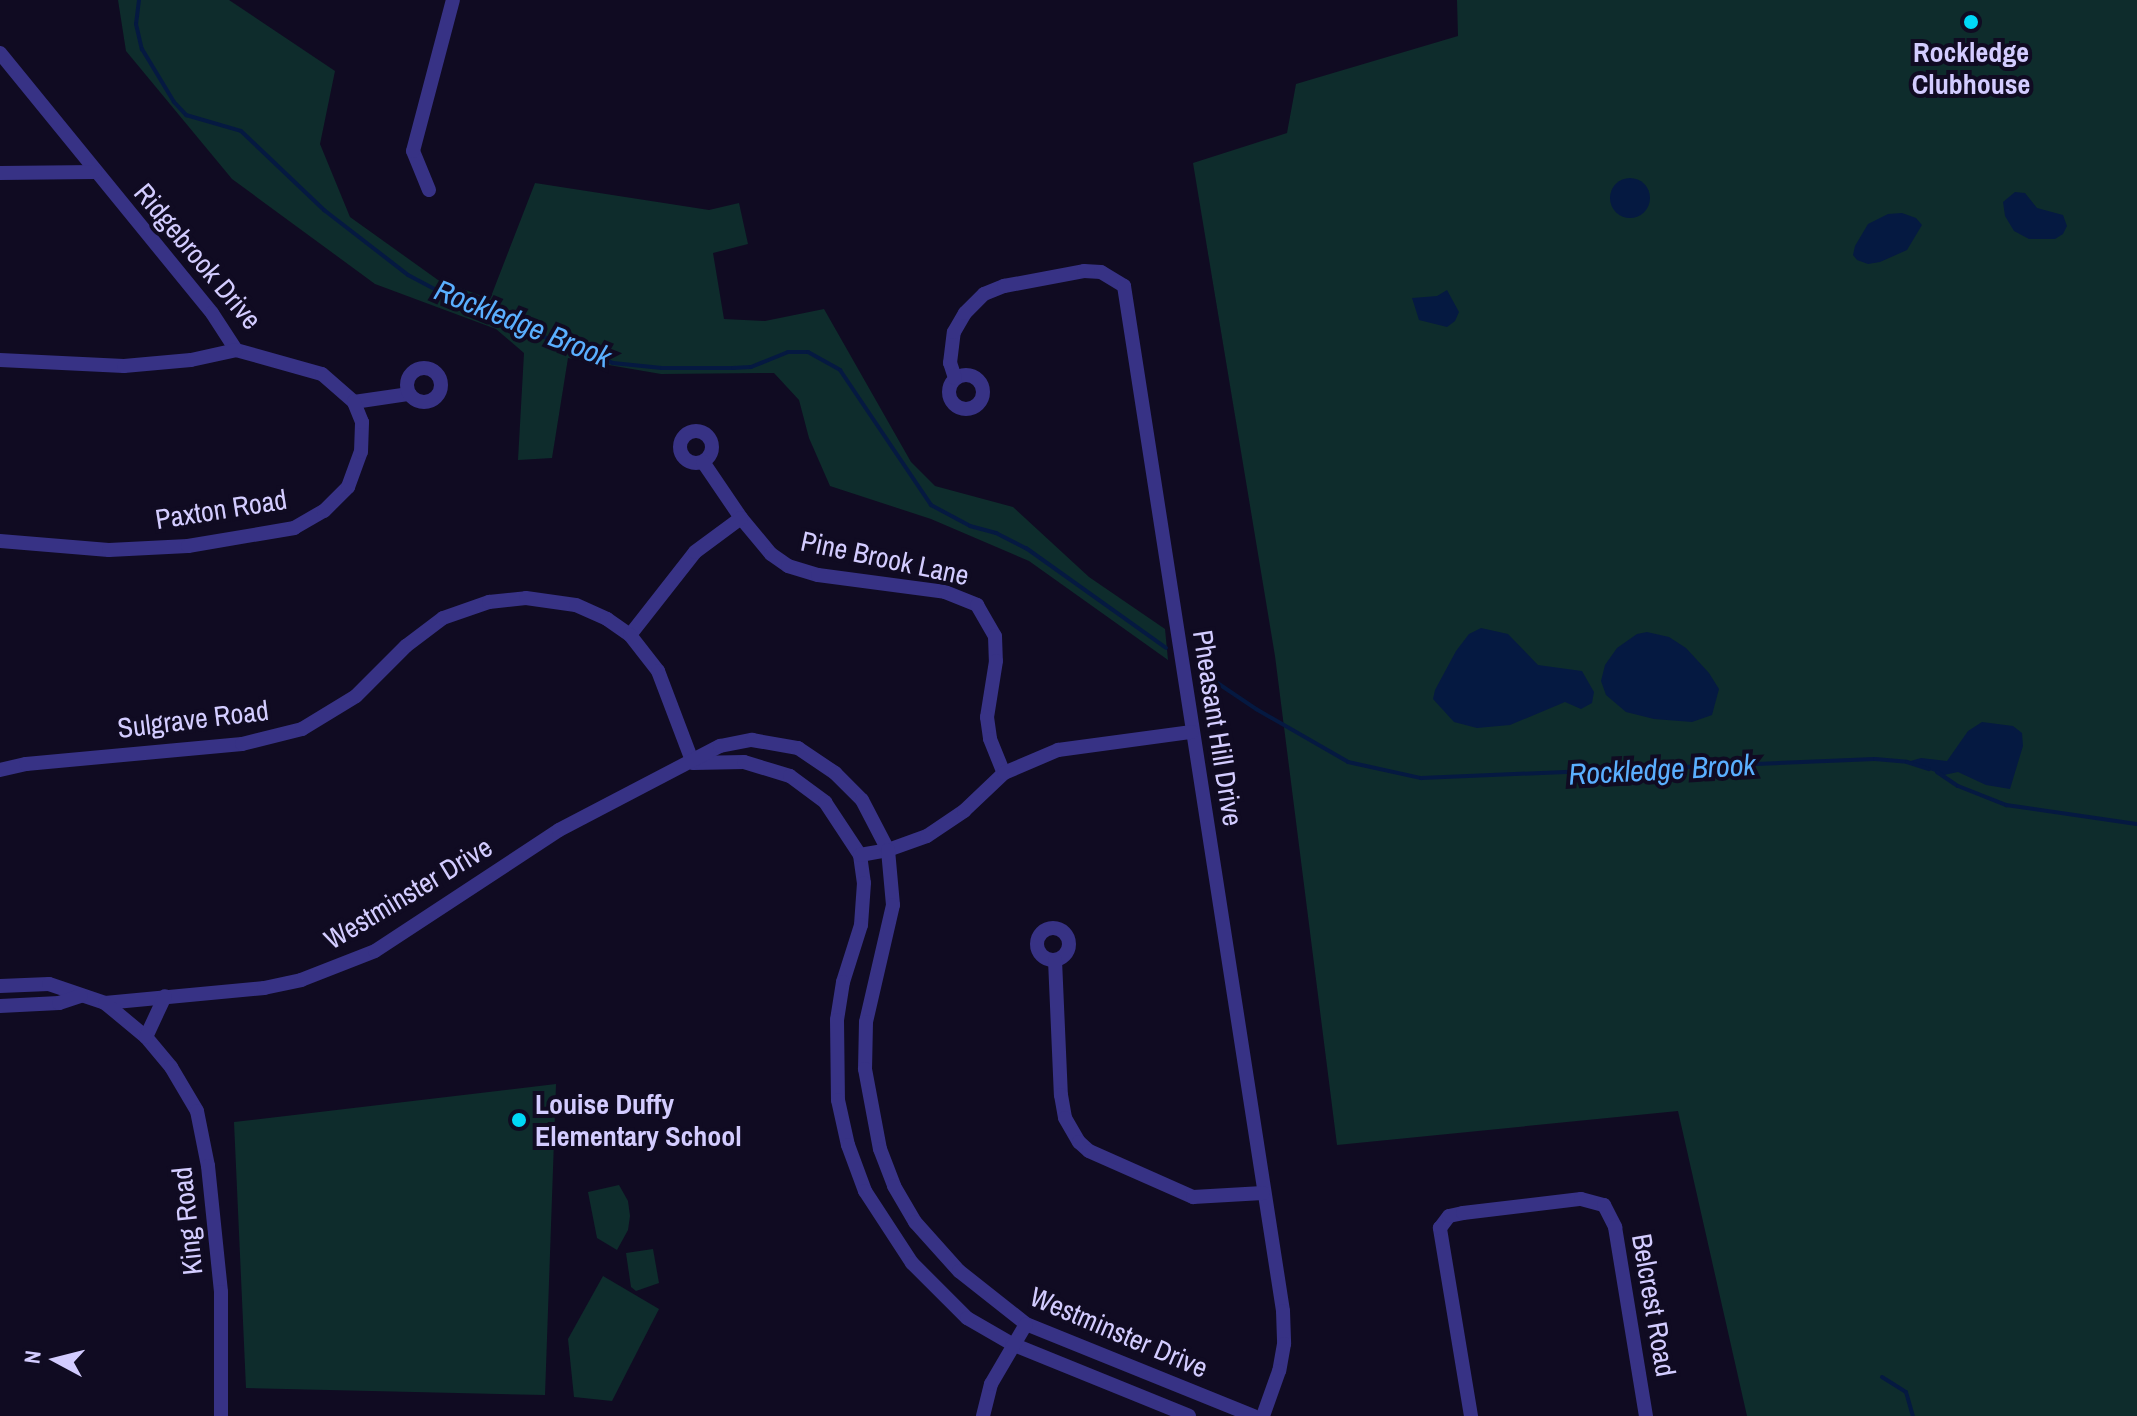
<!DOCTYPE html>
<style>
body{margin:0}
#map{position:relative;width:2137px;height:1416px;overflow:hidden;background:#100b22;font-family:"Archivo Narrow",sans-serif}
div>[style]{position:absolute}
.green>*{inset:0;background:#0e2c2c}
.water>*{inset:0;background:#051941}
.round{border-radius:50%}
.stream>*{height:4px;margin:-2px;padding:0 2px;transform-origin:2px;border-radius:2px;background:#051941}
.street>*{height:14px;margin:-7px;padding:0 7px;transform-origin:7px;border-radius:7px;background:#373285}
.street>.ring{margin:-7px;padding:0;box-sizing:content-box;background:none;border:14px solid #373285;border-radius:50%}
.dots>*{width:22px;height:22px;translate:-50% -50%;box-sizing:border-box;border:4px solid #100b22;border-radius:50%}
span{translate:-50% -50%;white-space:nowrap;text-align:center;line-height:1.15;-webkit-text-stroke:8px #100b22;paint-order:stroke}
.poi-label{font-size:28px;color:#d3ccff;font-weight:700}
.left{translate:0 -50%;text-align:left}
.street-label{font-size:28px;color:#d3ccff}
.water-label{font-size:30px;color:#5aafff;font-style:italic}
.north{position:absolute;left:16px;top:1320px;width:80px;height:80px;-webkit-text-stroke:6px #100b22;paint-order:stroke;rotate:277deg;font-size:22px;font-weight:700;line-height:32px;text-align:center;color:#d3ccff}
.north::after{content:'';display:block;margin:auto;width:28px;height:36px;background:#d3ccff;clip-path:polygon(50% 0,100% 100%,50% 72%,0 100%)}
</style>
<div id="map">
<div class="green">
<div style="clip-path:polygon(118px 0,229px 0,335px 71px,320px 144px,350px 217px,438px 280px,490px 299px,535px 183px,709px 210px,739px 203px,748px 244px,713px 253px,724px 319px,765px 321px,824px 309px,911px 462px,935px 486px,1013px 507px,1089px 577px,1165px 629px,1168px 660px,1029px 561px,931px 519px,830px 486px,809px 438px,799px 400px,774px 373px,661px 374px,568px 358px,552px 458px,518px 460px,524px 353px,496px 329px,375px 284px,232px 179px,126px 51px)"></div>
<div style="clip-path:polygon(1457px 0,2137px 0,2137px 1416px,1747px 1416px,1678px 1111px,1337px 1145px,1275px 656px,1193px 163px,1287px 133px,1296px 84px,1458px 36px)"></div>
<div style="clip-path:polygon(556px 1084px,545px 1395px,246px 1388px,234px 1122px)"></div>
<div style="clip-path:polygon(619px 1185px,628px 1201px,630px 1216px,628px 1230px,617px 1250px,597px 1238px,588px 1192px)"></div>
<div style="clip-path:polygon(653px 1249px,659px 1283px,636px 1291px,631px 1287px,626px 1253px)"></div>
<div style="clip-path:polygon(603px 1276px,659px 1309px,612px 1401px,574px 1397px,568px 1339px)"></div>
</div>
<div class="water">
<div class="round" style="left:1610px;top:178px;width:40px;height:40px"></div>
<div style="clip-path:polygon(2025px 193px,2037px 208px,2063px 215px,2067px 226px,2063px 234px,2055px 239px,2029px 239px,2014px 231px,2005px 216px,2003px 202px,2015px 192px)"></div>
<div style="clip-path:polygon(1902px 213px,1916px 218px,1922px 225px,1907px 250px,1880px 262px,1868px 264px,1857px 260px,1853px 255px,1855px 246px,1868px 224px,1888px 214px)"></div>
<div style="clip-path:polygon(1447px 290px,1459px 312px,1455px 321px,1447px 327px,1419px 320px,1412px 298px,1437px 296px)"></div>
<div style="clip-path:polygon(1481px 628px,1508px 634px,1538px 665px,1582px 671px,1594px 692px,1592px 703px,1581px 709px,1565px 702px,1510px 725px,1477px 728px,1454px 722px,1433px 699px,1435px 690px,1456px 651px,1469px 634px)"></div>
<div style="clip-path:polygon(1647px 632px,1669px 637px,1686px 648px,1709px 673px,1719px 689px,1712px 715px,1692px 722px,1654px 719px,1626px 712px,1606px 695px,1601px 681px,1605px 665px,1617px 648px,1637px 634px)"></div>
<div style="clip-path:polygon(1982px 722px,2013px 726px,2022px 733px,2023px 746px,2010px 789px,1986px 785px,1958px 772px,1944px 775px,1907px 762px,1921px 758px,1947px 761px,1968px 731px)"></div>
</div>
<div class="stream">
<div style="left:139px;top:0;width:24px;rotate:97deg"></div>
<div style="left:136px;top:24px;width:26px;rotate:77deg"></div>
<div style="left:142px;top:49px;width:62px;rotate:58.9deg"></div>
<div style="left:174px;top:102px;width:18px;rotate:47deg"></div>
<div style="left:186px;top:115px;width:57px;rotate:16.2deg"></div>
<div style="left:241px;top:131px;width:115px;rotate:43.6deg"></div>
<div style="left:324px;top:210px;width:106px;rotate:37.7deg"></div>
<div style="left:408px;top:275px;width:79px;rotate:27.9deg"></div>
<div style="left:478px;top:312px;width:144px;rotate:20.7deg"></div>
<div style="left:613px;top:363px;width:49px;rotate:5.8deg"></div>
<div style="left:662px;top:368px;width:71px"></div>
<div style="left:733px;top:368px;width:18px;rotate:-3deg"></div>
<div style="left:751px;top:367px;width:40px;rotate:-22deg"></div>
<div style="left:788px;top:352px;width:20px"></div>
<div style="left:808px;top:352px;width:37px;rotate:29deg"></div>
<div style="left:840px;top:370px;width:163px;rotate:56deg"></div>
<div style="left:931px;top:505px;width:44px;rotate:28.3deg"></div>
<div style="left:970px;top:526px;width:27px;rotate:15deg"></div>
<div style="left:996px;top:533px;width:34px;rotate:27deg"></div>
<div style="left:1026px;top:548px;width:172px;rotate:35.5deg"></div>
<div style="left:1204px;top:674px;width:63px;rotate:33.9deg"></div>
<div style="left:1256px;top:709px;width:106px;rotate:29.9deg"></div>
<div style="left:1348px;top:762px;width:75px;rotate:12.4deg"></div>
<div style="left:1421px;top:778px;width:454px;rotate:-2.4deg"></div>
<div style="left:1875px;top:759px;width:32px;rotate:5deg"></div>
<div style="left:1907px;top:762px;width:23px;rotate:18deg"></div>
<div style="left:1937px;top:772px;width:25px;rotate:34deg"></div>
<div style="left:1958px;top:786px;width:52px;rotate:21.6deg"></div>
<div style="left:2006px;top:805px;width:132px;rotate:8.3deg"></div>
<div style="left:1882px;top:1377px;width:28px;rotate:32deg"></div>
<div style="left:1906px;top:1392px;width:25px;rotate:74deg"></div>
</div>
<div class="street">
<div style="left:0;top:53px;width:335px;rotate:50.8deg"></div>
<div style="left:212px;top:313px;width:44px;rotate:57deg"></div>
<div style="left:236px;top:350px;width:89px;rotate:15.6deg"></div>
<div style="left:322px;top:374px;width:43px;rotate:41.2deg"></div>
<div style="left:354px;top:402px;width:56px;rotate:-8.3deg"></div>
<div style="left:0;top:173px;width:95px;rotate:-0.6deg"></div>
<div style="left:429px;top:190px;width:42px;rotate:-112.3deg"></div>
<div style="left:413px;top:151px;width:156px;rotate:-75.2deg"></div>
<div style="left:0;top:360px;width:124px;rotate:2.8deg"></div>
<div style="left:124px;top:366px;width:67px;rotate:-5.1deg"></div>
<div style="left:191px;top:360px;width:46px;rotate:-12.5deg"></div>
<div class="ring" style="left:407px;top:368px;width:20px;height:20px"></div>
<div class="ring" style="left:949px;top:375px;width:20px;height:20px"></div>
<div style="left:955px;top:378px;width:16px;rotate:-108deg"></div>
<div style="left:950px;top:363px;width:31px;rotate:-83deg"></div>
<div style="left:954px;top:332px;width:22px;rotate:-60deg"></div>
<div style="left:965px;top:313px;width:27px;rotate:-45deg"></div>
<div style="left:984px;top:294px;width:22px;rotate:-22deg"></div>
<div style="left:1004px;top:286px;width:81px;rotate:-10.6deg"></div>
<div style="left:1084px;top:271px;width:17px;rotate:3deg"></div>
<div style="left:1101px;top:272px;width:27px;rotate:31deg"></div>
<div style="left:1124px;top:286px;width:1037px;rotate:81.18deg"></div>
<div style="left:1283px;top:1311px;width:33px;rotate:88deg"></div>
<div style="left:1284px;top:1344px;width:27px;rotate:100deg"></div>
<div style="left:1279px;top:1371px;width:48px;rotate:109.6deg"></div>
<div class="ring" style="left:680px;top:431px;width:18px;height:18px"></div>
<div style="left:703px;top:462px;width:68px;rotate:55.8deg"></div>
<div style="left:741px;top:518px;width:47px;rotate:50.2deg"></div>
<div style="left:771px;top:554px;width:21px;rotate:35deg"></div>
<div style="left:788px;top:566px;width:31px;rotate:17deg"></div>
<div style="left:818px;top:575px;width:128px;rotate:7.6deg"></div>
<div style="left:945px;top:592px;width:35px;rotate:22deg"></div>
<div style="left:977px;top:605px;width:36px;rotate:60deg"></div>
<div style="left:995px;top:636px;width:25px;rotate:88deg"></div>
<div style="left:996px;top:661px;width:57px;rotate:99.1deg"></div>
<div style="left:987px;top:717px;width:22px;rotate:82deg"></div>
<div style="left:990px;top:739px;width:37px;rotate:68deg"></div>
<div style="left:0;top:541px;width:109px;rotate:4.7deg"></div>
<div style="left:109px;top:550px;width:79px;rotate:-2.9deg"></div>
<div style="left:188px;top:546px;width:108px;rotate:-9.6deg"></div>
<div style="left:294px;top:528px;width:34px;rotate:-30deg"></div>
<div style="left:324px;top:511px;width:34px;rotate:-45deg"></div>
<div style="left:348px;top:487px;width:37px;rotate:-70deg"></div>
<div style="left:361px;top:452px;width:30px;rotate:-88deg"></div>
<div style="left:362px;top:422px;width:22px;rotate:-112deg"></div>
<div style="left:630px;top:635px;width:105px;rotate:-51.9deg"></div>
<div style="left:695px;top:552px;width:57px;rotate:-36.5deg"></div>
<div style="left:693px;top:763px;width:51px;rotate:-1.1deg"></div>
<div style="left:744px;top:762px;width:48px;rotate:16.9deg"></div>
<div style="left:790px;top:776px;width:44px;rotate:36.6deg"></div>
<div style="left:825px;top:802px;width:64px;rotate:56.6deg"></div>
<div style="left:860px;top:855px;width:28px;rotate:82deg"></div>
<div style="left:864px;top:883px;width:42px;rotate:94.1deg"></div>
<div style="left:861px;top:925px;width:60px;rotate:107.5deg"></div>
<div style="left:843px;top:982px;width:38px;rotate:99deg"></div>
<div style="left:837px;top:1020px;width:80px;rotate:89.3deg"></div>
<div style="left:838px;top:1100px;width:46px;rotate:77.5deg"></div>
<div style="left:848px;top:1145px;width:49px;rotate:69.7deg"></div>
<div style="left:865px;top:1191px;width:86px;rotate:56.9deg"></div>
<div style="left:912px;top:1263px;width:78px;rotate:45deg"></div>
<div style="left:967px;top:1318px;width:52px;rotate:30deg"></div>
<div style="left:1012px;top:1344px;width:191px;rotate:22.1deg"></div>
<div style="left:0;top:770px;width:27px;rotate:-13deg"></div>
<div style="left:26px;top:764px;width:217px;rotate:-5.3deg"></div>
<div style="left:242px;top:744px;width:62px;rotate:-14deg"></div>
<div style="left:302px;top:729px;width:63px;rotate:-31.4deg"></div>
<div style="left:356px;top:696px;width:71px;rotate:-45deg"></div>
<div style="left:406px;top:646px;width:46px;rotate:-37.1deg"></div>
<div style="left:443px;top:618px;width:49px;rotate:-19.2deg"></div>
<div style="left:489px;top:602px;width:37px;rotate:-6deg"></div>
<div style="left:526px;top:598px;width:50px;rotate:8deg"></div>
<div style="left:576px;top:605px;width:34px;rotate:24deg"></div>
<div style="left:607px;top:619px;width:28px;rotate:35deg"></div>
<div style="left:630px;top:635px;width:46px;rotate:52.1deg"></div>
<div style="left:658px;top:671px;width:98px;rotate:69.2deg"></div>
<div style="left:860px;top:855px;width:28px;rotate:-10deg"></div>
<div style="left:888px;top:850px;width:41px;rotate:-19.7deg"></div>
<div style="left:927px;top:836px;width:45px;rotate:-34deg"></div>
<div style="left:964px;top:811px;width:55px;rotate:-43.5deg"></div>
<div style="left:1004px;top:773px;width:59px;rotate:-23.1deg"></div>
<div style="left:1058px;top:750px;width:135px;rotate:-7.7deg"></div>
<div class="ring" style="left:1037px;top:928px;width:18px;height:18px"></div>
<div style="left:1055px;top:960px;width:135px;rotate:87.5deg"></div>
<div style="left:1061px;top:1095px;width:23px;rotate:80deg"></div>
<div style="left:1065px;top:1118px;width:28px;rotate:60deg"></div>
<div style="left:1079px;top:1142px;width:13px;rotate:42deg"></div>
<div style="left:1089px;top:1151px;width:114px;rotate:23.9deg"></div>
<div style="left:1193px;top:1197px;width:70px;rotate:-3.3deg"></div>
<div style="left:0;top:986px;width:49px;rotate:-2.3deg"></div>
<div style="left:49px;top:984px;width:59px;rotate:18.7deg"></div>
<div style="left:105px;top:1003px;width:160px;rotate:-5.4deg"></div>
<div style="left:264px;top:988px;width:38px;rotate:-12deg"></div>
<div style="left:301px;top:980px;width:79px;rotate:-21.4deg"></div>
<div style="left:375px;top:951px;width:220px;rotate:-33.3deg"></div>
<div style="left:559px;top:830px;width:182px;rotate:-27.6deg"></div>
<div style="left:720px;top:746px;width:33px;rotate:-11deg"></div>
<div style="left:752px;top:740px;width:47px;rotate:9.9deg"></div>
<div style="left:798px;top:748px;width:45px;rotate:34deg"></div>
<div style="left:835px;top:773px;width:38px;rotate:45deg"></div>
<div style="left:862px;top:800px;width:56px;rotate:62.5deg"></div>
<div style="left:888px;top:850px;width:55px;rotate:84.8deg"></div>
<div style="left:893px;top:905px;width:120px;rotate:103deg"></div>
<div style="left:866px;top:1022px;width:47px;rotate:91.2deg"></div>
<div style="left:865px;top:1069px;width:81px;rotate:79.4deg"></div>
<div style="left:880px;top:1149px;width:40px;rotate:69deg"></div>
<div style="left:894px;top:1186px;width:42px;rotate:59.7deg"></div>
<div style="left:915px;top:1222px;width:66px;rotate:48.1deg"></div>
<div style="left:959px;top:1271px;width:85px;rotate:38.3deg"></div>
<div style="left:1026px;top:1324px;width:246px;rotate:22deg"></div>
<div style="left:105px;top:1003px;width:53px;rotate:39.7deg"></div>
<div style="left:146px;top:1037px;width:39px;rotate:50deg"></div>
<div style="left:171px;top:1067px;width:51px;rotate:59.4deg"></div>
<div style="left:197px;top:1111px;width:56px;rotate:78.7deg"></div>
<div style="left:208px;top:1166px;width:127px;rotate:84.1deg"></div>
<div style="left:221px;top:1292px;width:124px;rotate:90deg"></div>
<div style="left:0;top:1006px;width:59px;rotate:-2.9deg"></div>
<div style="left:59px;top:1003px;width:23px;rotate:-18deg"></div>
<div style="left:146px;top:1037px;width:45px;rotate:-65.1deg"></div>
<div style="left:983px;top:1416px;width:33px;rotate:-76deg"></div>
<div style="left:991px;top:1384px;width:69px;rotate:-59.7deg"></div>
<div style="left:1471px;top:1416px;width:191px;rotate:-99.4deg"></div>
<div style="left:1440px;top:1228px;width:15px;rotate:-53deg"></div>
<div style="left:1449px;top:1216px;width:14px;rotate:-12deg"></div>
<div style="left:1463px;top:1213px;width:119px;rotate:-6.8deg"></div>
<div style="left:1581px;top:1199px;width:24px;rotate:15deg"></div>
<div style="left:1604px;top:1205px;width:25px;rotate:63deg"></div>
<div style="left:1615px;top:1227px;width:192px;rotate:80.7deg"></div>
</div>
<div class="dots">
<div style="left:1971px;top:22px;background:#00d8f7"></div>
<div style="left:519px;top:1120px;background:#00d8f7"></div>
</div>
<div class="poi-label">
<span style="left:1971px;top:68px">Rockledge<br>Clubhouse</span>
<span class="left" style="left:535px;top:1120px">Louise Duffy<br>Elementary School</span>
</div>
<div class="street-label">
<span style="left:198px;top:256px;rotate:50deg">Ridgebrook Drive</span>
<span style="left:221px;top:509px;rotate:-9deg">Paxton Road</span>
<span style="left:885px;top:558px;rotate:12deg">Pine Brook Lane</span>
<span style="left:193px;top:719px;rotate:-7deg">Sulgrave Road</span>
<span style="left:1218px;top:728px;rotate:81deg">Pheasant Hill Drive</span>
<span style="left:408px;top:893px;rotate:-31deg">Westminster Drive</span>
<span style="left:187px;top:1221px;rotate:-96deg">King Road</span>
<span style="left:1654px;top:1305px;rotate:80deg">Belcrest Road</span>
<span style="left:1119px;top:1332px;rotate:23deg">Westminster Drive</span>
</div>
<div class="water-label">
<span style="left:523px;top:323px;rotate:22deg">Rockledge Brook</span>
<span style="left:1662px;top:769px;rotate:-3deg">Rockledge Brook</span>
</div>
<div class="north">N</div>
</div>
